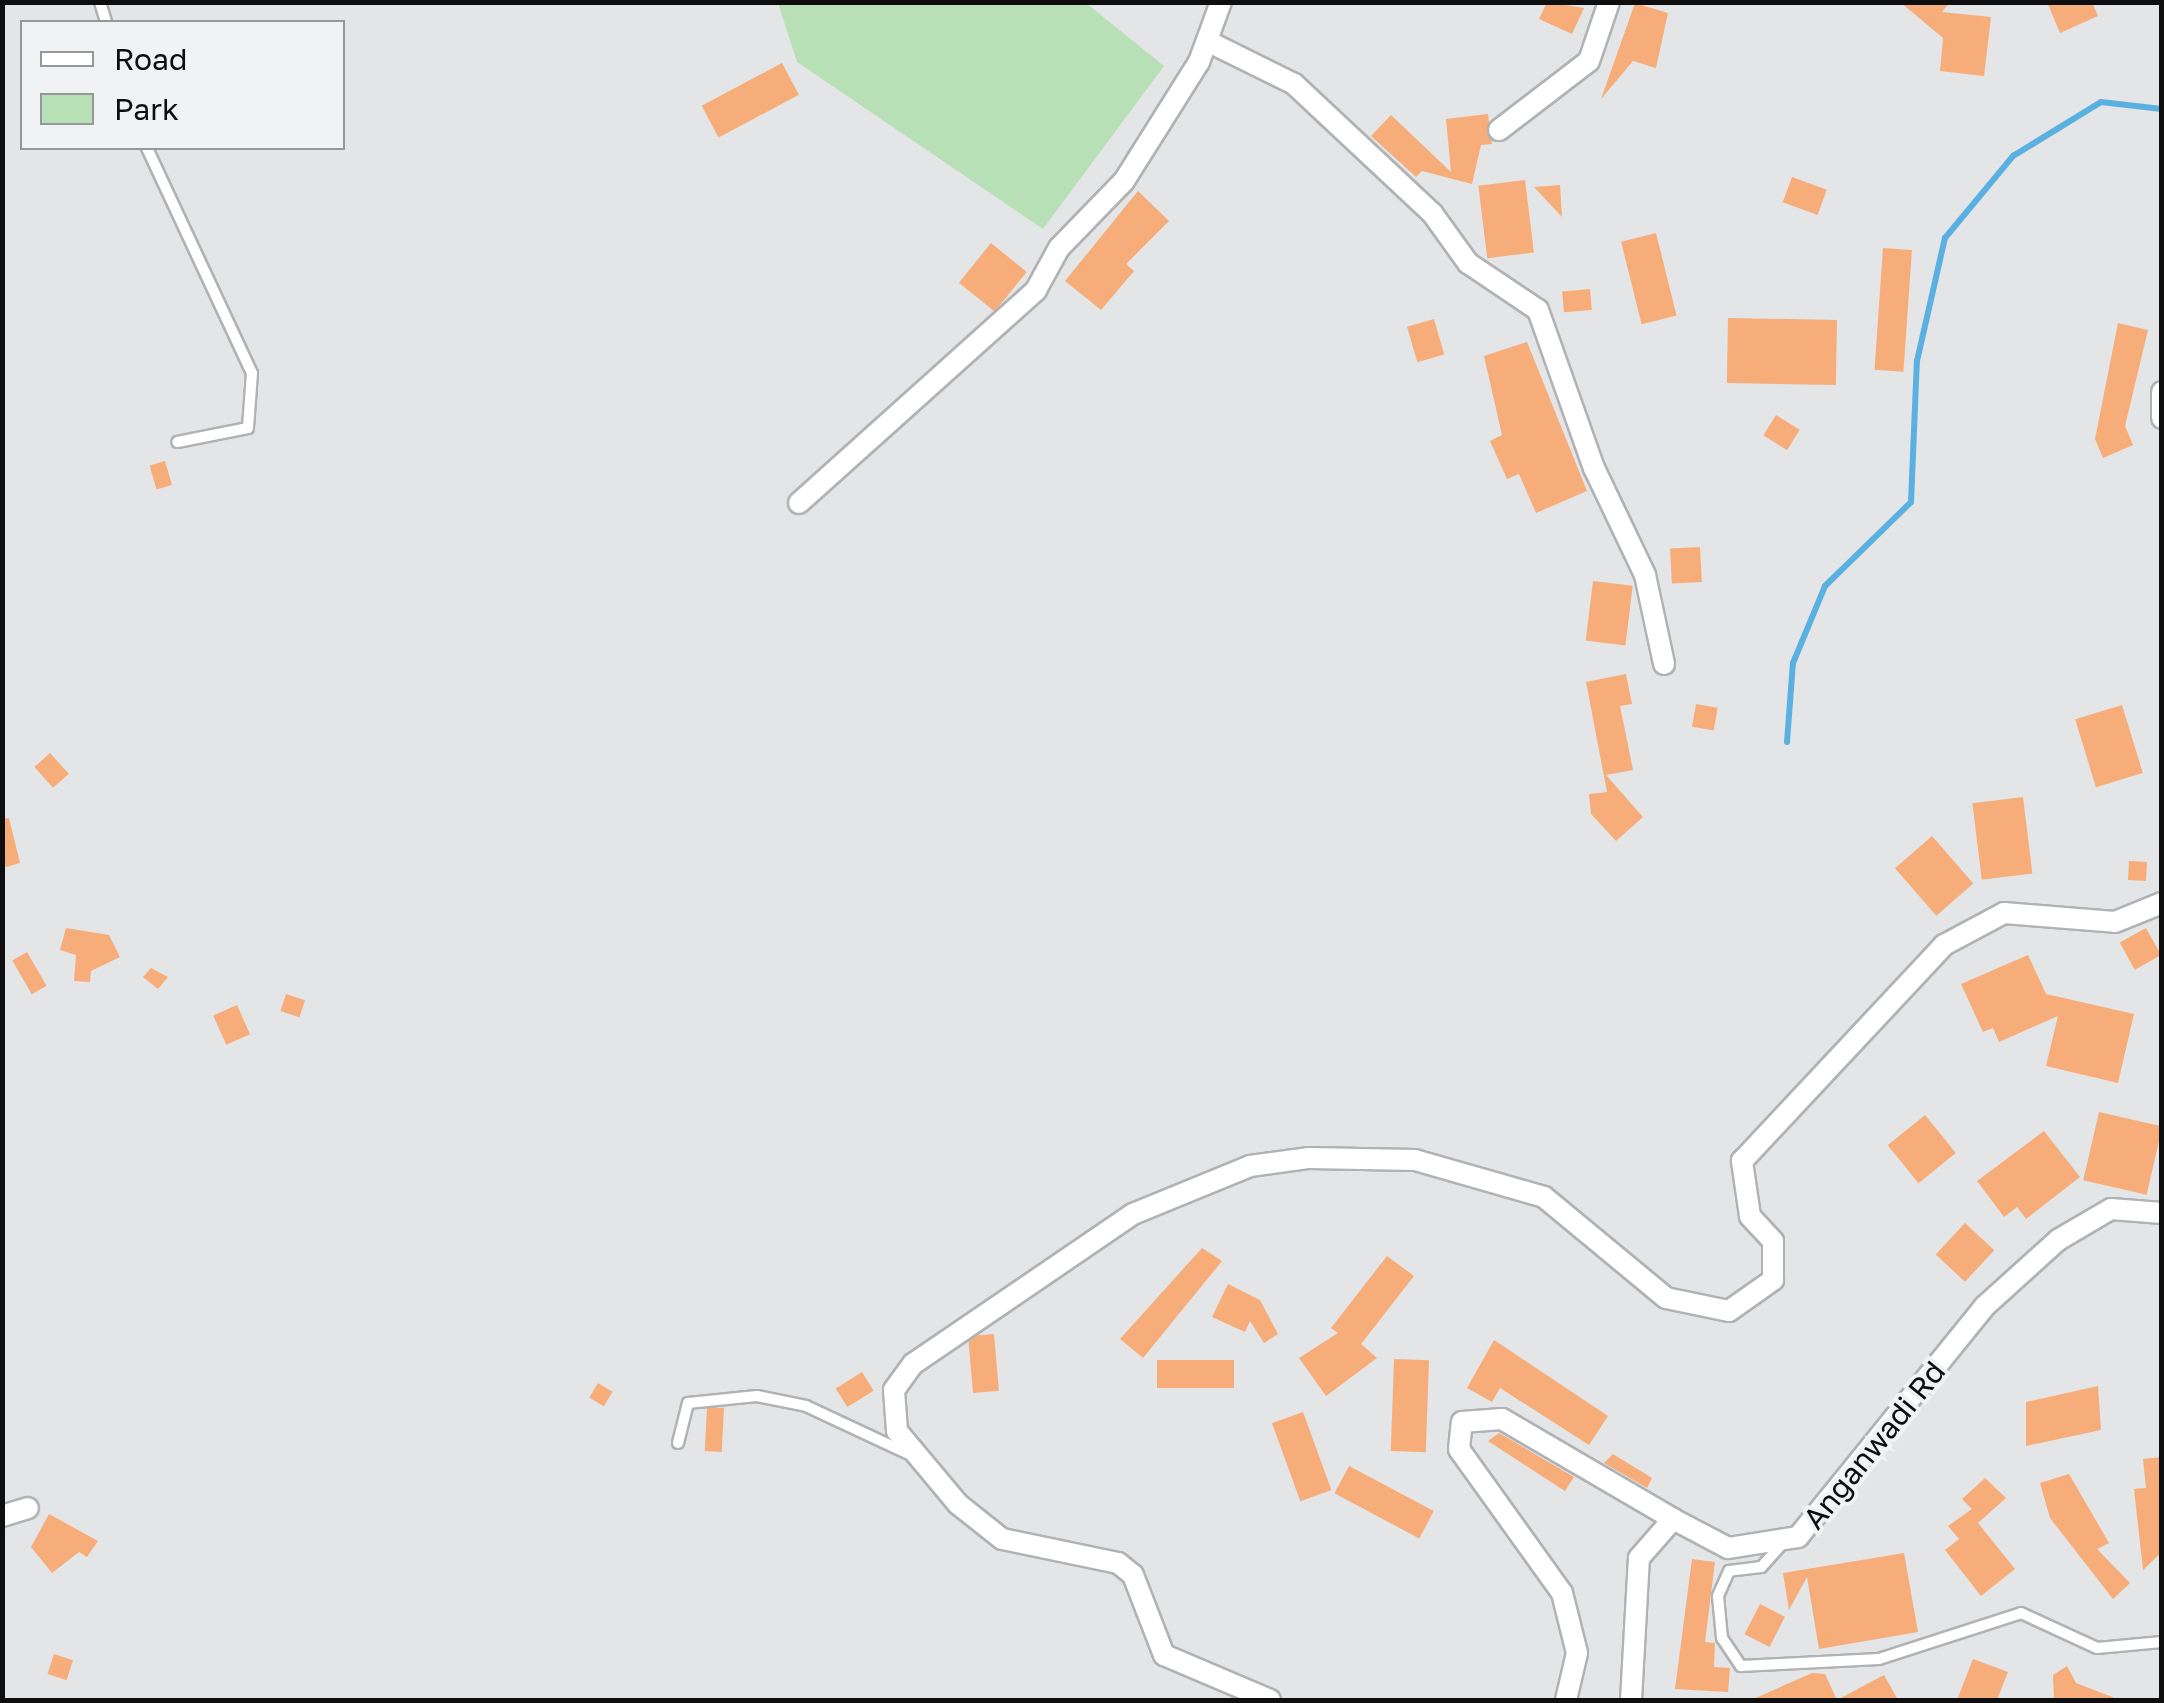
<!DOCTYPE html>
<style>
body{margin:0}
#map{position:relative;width:2164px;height:1703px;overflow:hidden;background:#e3e5e7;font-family:"Golos Text",sans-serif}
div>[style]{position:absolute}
.green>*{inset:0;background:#b8e0b7}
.stream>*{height:6px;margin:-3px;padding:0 3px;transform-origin:3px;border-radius:3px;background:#5ab1e1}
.building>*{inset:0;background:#f7ad79;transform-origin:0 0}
.roads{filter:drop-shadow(2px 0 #b1b2b4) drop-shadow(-2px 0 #b1b2b4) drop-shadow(0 2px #b1b2b4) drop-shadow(0 -2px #b1b2b4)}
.lane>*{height:10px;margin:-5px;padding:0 5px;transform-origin:5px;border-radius:5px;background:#fff}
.street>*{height:20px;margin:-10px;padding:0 10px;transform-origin:10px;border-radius:10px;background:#fff}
span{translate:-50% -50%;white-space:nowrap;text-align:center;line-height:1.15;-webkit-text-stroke:8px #f0f2f4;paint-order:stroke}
.street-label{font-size:30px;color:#0e0e0f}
.frame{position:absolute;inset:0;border:5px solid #0e0e0f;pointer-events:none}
.legend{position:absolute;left:20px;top:20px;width:325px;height:130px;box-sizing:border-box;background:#f0f2f4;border:2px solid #969798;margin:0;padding:12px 18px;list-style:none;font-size:30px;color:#0e0e0f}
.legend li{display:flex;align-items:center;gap:20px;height:50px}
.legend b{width:50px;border:2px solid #969798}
</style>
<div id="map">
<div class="green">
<div style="clip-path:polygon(778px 3px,1086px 3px,1164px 66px,1043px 229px,797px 62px)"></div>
</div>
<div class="stream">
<div style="left:1787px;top:742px;width:79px;rotate:-85.7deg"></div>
<div style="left:1793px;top:663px;width:83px;rotate:-67.4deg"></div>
<div style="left:1825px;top:586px;width:120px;rotate:-44.3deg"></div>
<div style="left:1911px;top:502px;width:141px;rotate:-87.6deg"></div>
<div style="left:1917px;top:361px;width:126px;rotate:-77.2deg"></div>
<div style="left:1945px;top:238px;width:107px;rotate:-50.3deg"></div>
<div style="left:2013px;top:156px;width:103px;rotate:-31.5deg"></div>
<div style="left:2101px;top:102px;width:61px;rotate:6.5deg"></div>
</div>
<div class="building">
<div style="clip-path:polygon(1547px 2px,1584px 8px,1572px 34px,1539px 19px)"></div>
<div style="clip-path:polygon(1900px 2px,1950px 2px,1942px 12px,1991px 17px,1984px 76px,1940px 71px,1943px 38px)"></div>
<div style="clip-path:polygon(2047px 2px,2092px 2px,2098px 16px,2060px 33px)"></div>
<div style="clip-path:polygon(1635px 3px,1668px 13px,1656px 68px,1633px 61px,1601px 99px)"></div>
<div style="left:782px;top:63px;width:36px;height:91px;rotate:62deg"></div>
<div style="clip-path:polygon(1488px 114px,1492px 144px,1481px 145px,1472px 184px,1422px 171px,1416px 177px,1371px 136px,1391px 115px,1451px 172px,1446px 119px)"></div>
<div style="left:1792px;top:177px;width:37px;height:27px;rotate:20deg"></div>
<div style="left:1525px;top:180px;width:73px;height:47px;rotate:83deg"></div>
<div style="clip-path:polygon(1560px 185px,1562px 217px,1534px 187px)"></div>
<div style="clip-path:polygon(1138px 191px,1169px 221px,1126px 264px,1134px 271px,1101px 310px,1065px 281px)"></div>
<div style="left:1656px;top:233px;width:85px;height:36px;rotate:76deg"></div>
<div style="left:991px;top:243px;width:46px;height:51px;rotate:39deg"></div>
<div style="left:1883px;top:248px;width:29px;height:122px;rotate:4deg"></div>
<div style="left:1590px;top:289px;width:21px;height:28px;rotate:85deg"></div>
<div style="left:1728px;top:318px;width:109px;height:65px;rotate:1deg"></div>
<div style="left:1434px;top:319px;width:37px;height:28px;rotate:74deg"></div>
<div style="clip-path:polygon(2118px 323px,2148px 330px,2125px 426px,2133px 445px,2103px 458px,2095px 439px)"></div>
<div style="clip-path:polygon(1527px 342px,1587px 491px,1536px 513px,1519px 474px,1507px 479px,1490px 441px,1502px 435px,1484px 356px)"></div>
<div style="left:1776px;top:415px;width:28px;height:24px;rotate:32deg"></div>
<div style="left:165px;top:461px;width:25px;height:16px;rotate:74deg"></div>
<div style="left:1700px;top:547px;width:35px;height:30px;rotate:87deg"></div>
<div style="left:1593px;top:581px;width:40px;height:60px;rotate:7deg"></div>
<div style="clip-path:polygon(1626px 674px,1632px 704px,1620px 706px,1633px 770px,1606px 775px,1643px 817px,1616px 841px,1591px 814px,1589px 794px,1607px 792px,1586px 682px)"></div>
<div style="left:1696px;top:704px;width:22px;height:23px;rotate:10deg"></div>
<div style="left:2122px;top:705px;width:71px;height:49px;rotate:73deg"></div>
<div style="left:50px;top:753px;width:28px;height:21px;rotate:48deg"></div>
<div style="left:2023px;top:797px;width:77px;height:51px;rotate:83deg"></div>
<div style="clip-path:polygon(9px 818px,20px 863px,2px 868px,2px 819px)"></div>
<div style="left:1932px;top:836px;width:63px;height:49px;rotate:49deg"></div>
<div style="left:2129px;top:861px;width:18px;height:19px;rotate:3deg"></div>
<div style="clip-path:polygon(66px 928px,109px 935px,120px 957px,91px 971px,90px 982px,74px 981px,76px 955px,60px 950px)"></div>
<div style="left:2146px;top:928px;width:31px;height:30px;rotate:61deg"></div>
<div style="left:27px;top:952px;width:39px;height:17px;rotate:60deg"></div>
<div style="clip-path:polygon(2028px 955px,2046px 994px,2134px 1014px,2118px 1083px,2046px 1066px,2058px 1016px,1999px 1042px,1993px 1028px,1983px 1032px,1961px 984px)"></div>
<div style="clip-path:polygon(151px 968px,168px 977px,158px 989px,143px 977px)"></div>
<div style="left:286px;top:994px;width:20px;height:18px;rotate:18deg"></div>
<div style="left:237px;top:1005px;width:32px;height:26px;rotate:66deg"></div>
<div style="left:2099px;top:1112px;width:65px;height:70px;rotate:13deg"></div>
<div style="left:1925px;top:1115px;width:49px;height:48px;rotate:51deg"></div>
<div style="clip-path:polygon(2044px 1131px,2080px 1177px,2026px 1219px,2017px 1207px,2004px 1217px,1977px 1181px)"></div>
<div style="left:1965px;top:1223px;width:40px;height:43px;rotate:43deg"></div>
<div style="clip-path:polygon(1202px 1248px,1222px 1261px,1143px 1358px,1120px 1339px)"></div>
<div style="clip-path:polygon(1387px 1256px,1414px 1276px,1361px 1344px,1377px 1358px,1326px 1396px,1299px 1358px,1338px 1333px,1331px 1328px)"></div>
<div style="clip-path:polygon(1228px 1284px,1260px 1300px,1278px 1334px,1264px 1343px,1250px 1321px,1245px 1332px,1212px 1317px)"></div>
<div style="left:994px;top:1334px;width:57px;height:26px;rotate:85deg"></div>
<div style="clip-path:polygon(1494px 1340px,1608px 1416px,1589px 1445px,1500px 1388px,1492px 1402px,1467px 1388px)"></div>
<div style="left:1394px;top:1359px;width:35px;height:92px;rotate:2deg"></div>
<div style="left:1157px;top:1360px;width:77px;height:28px"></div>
<div style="left:862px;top:1372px;width:22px;height:31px;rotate:58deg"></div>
<div style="left:598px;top:1383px;width:17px;height:17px;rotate:31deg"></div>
<div style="clip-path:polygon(2098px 1386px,2101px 1430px,2026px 1446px,2026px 1402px)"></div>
<div style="left:724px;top:1408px;width:44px;height:17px;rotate:93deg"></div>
<div style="left:1303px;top:1412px;width:83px;height:33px;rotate:70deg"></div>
<div style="clip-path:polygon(1499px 1433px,1574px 1477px,1565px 1491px,1488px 1441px)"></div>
<div style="clip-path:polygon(1613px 1454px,1652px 1478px,1647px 1488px,1604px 1463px)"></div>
<div style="clip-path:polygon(2162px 1457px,2162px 1552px,2143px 1570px,2134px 1489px,2146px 1488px,2143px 1459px)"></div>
<div style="left:1349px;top:1466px;width:96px;height:31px;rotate:28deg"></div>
<div style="clip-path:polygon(2069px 1474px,2109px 1543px,2097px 1549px,2130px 1583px,2113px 1599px,2050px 1518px,2040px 1483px)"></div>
<div style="clip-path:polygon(1985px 1478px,2006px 1498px,1978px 1523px,2015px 1569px,1981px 1596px,1945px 1550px,1959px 1539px,1948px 1526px,1972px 1509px,1962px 1499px)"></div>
<div style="clip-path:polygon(49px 1514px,98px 1541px,87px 1557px,79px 1552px,52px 1573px,31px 1547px)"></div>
<div style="clip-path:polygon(1904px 1553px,1918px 1632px,1819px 1649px,1807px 1577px,1789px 1610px,1783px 1573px)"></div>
<div style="clip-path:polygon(1692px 1559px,1715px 1562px,1705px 1642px,1715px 1643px,1714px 1667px,1730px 1668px,1728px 1692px,1675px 1689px)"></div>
<div style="left:1760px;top:1604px;width:28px;height:34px;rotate:27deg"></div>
<div style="left:54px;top:1654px;width:20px;height:21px;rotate:18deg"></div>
<div style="clip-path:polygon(1973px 1659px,2008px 1672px,1997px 1700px,1957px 1700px)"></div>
<div style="clip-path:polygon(2067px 1666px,2076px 1683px,2120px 1700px,2054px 1700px,2053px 1675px)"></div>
<div style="clip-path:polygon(1812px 1673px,1825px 1674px,1837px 1700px,1751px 1700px)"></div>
<div style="clip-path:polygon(1884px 1675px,1898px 1700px,1837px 1700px)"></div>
</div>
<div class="roads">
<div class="lane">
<div style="left:100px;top:2px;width:21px;rotate:73deg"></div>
<div style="left:147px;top:148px;width:248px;rotate:65deg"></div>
<div style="left:252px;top:373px;width:55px;rotate:94.2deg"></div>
<div style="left:248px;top:428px;width:72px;rotate:168.8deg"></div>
<div style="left:678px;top:1443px;width:41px;rotate:-76deg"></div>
<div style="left:688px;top:1403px;width:69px;rotate:-5.8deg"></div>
<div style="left:757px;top:1396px;width:50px;rotate:11.5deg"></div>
<div style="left:806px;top:1406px;width:111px;rotate:25deg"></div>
<div style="left:1782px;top:1544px;width:31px;rotate:132deg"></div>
<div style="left:1761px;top:1567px;width:32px;rotate:173deg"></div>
<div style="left:1729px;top:1571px;width:27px;rotate:114deg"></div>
<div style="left:1718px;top:1596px;width:42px;rotate:84.6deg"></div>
<div style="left:1722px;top:1638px;width:34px;rotate:56deg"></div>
<div style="left:1741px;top:1666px;width:138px;rotate:-2.9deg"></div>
<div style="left:1879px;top:1659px;width:149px;rotate:-17.9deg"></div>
<div style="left:2021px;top:1613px;width:84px;rotate:24.7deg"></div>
<div style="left:2097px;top:1648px;width:65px;rotate:-5.3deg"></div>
</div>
<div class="street">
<div style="left:1207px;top:41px;width:97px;rotate:26.3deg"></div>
<div style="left:1294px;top:84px;width:189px;rotate:43.1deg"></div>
<div style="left:1432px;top:213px;width:62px;rotate:54.2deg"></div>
<div style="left:1468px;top:263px;width:84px;rotate:33.9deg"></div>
<div style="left:1538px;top:310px;width:168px;rotate:70.5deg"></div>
<div style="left:1594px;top:468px;width:119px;rotate:64.5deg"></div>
<div style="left:1645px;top:575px;width:91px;rotate:77.9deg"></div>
<div style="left:1499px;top:130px;width:113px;rotate:-37.5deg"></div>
<div style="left:1589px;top:61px;width:62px;rotate:-71.3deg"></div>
<div style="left:2162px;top:392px;width:26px;rotate:90deg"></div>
<div style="left:799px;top:503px;width:319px;rotate:-41.9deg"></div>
<div style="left:1036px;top:290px;width:48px;rotate:-61.3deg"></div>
<div style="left:1059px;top:248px;width:93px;rotate:-45.9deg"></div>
<div style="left:1124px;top:181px;width:141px;rotate:-57.8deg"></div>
<div style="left:1199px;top:62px;width:64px;rotate:-69.9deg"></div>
<div style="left:2px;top:1516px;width:27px;rotate:-17deg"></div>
<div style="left:1270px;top:1700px;width:115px;rotate:-157deg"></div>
<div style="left:1164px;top:1655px;width:86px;rotate:-111.2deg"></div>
<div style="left:1133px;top:1575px;width:19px;rotate:-141deg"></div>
<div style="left:1118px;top:1563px;width:118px;rotate:-168.3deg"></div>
<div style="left:1002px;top:1539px;width:56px;rotate:-141.5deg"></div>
<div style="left:958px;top:1504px;width:95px;rotate:-129.9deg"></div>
<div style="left:897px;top:1431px;width:41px;rotate:-94.2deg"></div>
<div style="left:894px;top:1390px;width:32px;rotate:-54deg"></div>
<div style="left:913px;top:1364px;width:266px;rotate:-34.3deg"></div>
<div style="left:1133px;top:1214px;width:126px;rotate:-22.3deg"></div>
<div style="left:1250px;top:1166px;width:60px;rotate:-7.7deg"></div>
<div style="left:1309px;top:1158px;width:106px;rotate:1.1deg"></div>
<div style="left:1415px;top:1160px;width:134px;rotate:16deg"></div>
<div style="left:1544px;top:1197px;width:158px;rotate:39.6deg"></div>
<div style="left:1666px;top:1298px;width:64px;rotate:11.7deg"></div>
<div style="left:1729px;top:1311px;width:54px;rotate:-35.2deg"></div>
<div style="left:1773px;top:1280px;width:39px;rotate:-90deg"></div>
<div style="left:1773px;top:1241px;width:34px;rotate:-133deg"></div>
<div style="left:1750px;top:1216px;width:56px;rotate:-98.3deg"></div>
<div style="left:1742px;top:1161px;width:296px;rotate:-46.9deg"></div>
<div style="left:1944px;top:945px;width:68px;rotate:-28.1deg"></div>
<div style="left:2004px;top:913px;width:111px;rotate:4.6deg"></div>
<div style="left:2115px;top:922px;width:51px;rotate:-22deg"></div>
<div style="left:1566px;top:1700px;width:48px;rotate:-76.8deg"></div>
<div style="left:1577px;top:1653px;width:62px;rotate:-104deg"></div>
<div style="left:1562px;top:1593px;width:177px;rotate:-125.6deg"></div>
<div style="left:1459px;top:1449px;width:27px;rotate:-84deg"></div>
<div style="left:1462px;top:1422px;width:40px;rotate:-4.3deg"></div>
<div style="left:1502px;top:1419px;width:198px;rotate:30.3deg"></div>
<div style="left:1631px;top:1700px;width:142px;rotate:-86.8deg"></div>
<div style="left:1639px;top:1558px;width:52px;rotate:-48.9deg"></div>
<div style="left:1673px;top:1519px;width:62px;rotate:27.8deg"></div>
<div style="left:1728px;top:1548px;width:71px;rotate:-8.9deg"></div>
<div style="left:1798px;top:1537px;width:297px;rotate:-51deg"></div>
<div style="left:1985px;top:1306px;width:98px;rotate:-42.1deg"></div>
<div style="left:2058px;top:1240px;width:61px;rotate:-30.3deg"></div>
<div style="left:2111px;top:1209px;width:51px;rotate:4.5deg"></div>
</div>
</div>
<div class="street-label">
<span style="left:1874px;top:1445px;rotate:-51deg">Anganwadi Rd</span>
</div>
<div class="frame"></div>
<ul class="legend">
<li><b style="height:12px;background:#fff"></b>Road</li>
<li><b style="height:28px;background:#b8e0b7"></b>Park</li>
</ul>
</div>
